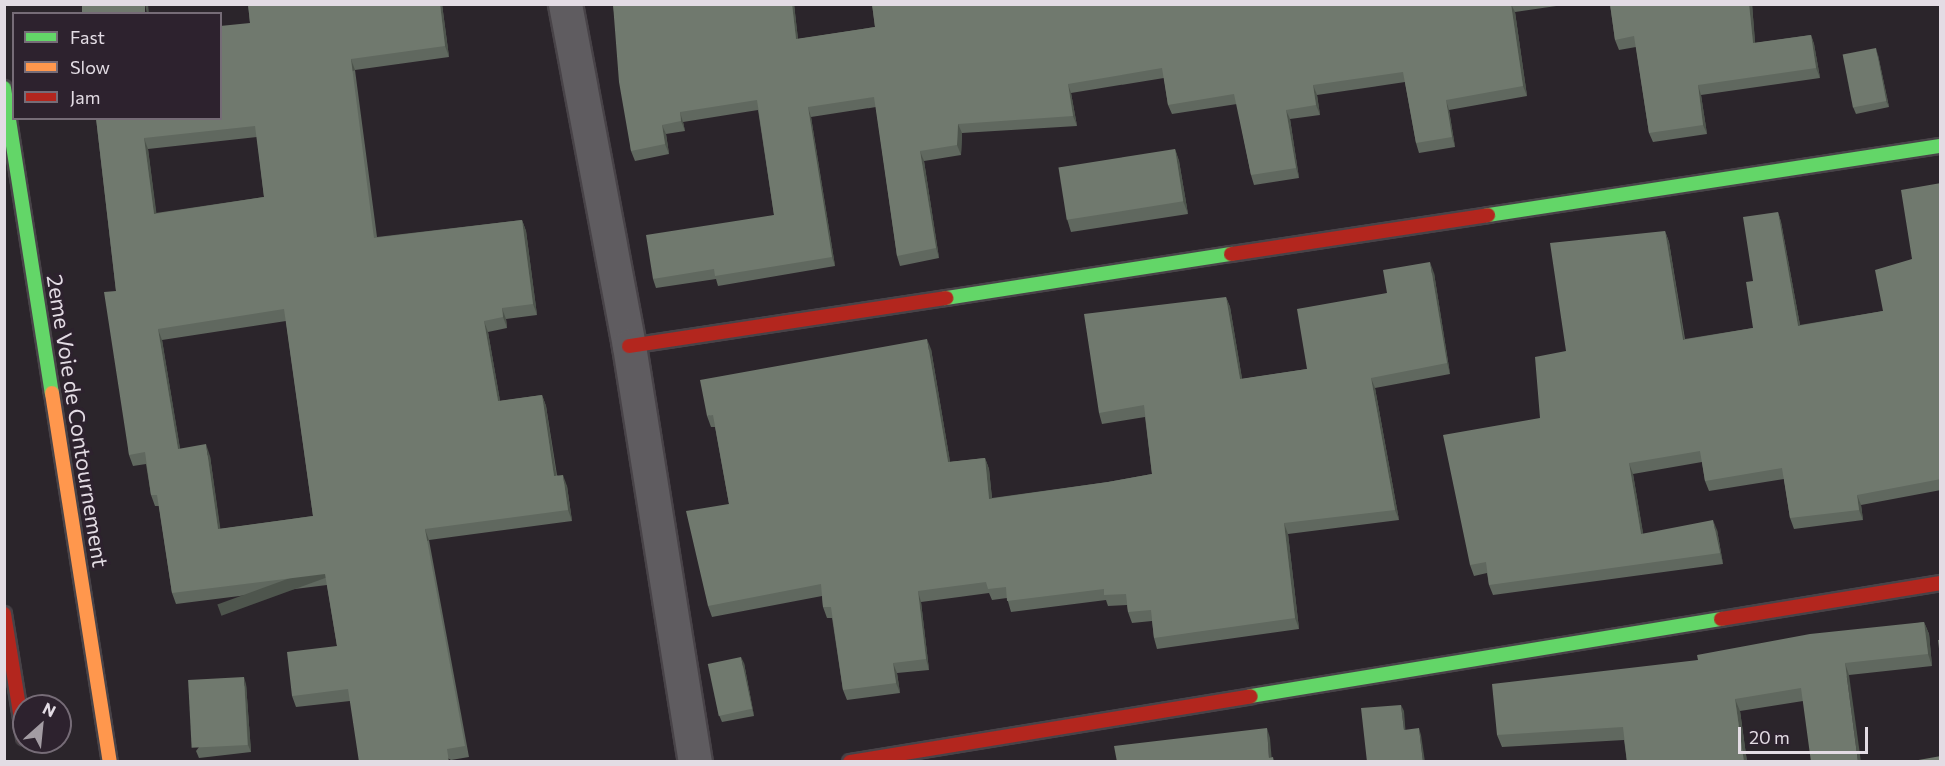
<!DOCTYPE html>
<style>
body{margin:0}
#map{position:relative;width:1945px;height:766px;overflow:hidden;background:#2b252b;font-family:Commissioner,sans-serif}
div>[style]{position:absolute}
.roads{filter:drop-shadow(2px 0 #484348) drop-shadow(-2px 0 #484348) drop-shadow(0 2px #484348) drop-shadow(0 -2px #484348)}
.street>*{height:33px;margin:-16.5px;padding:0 16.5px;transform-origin:16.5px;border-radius:16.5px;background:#5f5c60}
.fast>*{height:14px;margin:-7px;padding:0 7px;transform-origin:7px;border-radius:7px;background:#63d668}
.slow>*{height:14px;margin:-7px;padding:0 7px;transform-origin:7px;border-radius:7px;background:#ff974d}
.jam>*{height:14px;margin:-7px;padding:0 7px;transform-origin:7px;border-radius:7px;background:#b3261e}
.wall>*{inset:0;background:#60685f}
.shaded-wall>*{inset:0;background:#4e554d;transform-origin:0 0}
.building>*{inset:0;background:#70796e;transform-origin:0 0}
span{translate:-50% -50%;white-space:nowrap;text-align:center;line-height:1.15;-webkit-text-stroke:6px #2d222e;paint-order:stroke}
.street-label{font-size:22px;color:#e3dce4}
.frame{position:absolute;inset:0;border:6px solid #e3dce4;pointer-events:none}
.legend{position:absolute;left:12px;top:12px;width:210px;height:108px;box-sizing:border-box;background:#2d222e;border:2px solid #766c77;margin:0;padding:8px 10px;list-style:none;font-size:18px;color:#e3dce4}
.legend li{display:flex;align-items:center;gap:12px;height:30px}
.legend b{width:30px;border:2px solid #766c77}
.north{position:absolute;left:12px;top:694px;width:60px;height:60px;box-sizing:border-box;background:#2d222e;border:2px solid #766c77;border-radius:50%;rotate:27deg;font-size:16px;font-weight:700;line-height:24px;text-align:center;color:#e3dce4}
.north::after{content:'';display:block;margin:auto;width:21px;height:27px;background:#a39ca3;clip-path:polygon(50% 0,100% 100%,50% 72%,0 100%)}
.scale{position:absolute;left:1738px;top:727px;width:130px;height:27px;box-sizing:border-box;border:3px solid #e3dce4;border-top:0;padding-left:8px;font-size:18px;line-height:21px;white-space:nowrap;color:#e3dce4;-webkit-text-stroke:4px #2d222e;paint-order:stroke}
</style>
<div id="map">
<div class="roads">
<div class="street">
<div style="left:565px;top:4px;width:348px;rotate:79.4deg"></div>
<div style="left:629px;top:346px;width:421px;rotate:81deg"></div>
</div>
<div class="fast">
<div style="left:4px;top:88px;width:309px;rotate:81.1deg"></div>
<div style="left:1488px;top:215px;width:457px;rotate:-8.7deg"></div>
<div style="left:946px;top:298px;width:288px;rotate:-8.8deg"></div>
<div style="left:1251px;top:696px;width:476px;rotate:-9.3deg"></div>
</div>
<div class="slow">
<div style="left:52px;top:393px;width:374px;rotate:81.1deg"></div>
</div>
<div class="jam">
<div style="left:1231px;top:254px;width:260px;rotate:-8.6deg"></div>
<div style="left:629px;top:346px;width:321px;rotate:-8.6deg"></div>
<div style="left:4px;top:614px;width:125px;rotate:80.8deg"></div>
<div style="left:1721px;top:619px;width:222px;rotate:-9.3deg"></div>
<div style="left:850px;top:762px;width:406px;rotate:-9.3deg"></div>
</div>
</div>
<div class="wall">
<div style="clip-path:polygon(evenodd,248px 4px,442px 4px,449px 57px,355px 70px,377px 237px,522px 220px,526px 231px,537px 315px,506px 319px,507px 328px,488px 332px,500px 401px,542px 395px,546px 406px,557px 475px,567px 486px,572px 521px,429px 540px,469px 757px,451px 760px,350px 701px,296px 707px,292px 696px,337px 646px,327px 585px,176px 604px,172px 593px,159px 506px,155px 506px,151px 495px,146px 464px,133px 466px,129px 455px,116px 291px,96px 118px,250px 23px,248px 4px,257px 137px,264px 197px,156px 213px,148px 149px,257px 137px,248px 4px,286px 321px,313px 516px,220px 529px,210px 456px,180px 449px,162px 340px,286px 321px)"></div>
<div style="clip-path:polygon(613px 4px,794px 4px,798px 39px,875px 27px,872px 4px,1570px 4px,1515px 12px,1527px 96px,1449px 110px,1455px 147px,1419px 153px,1416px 143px,1405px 82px,1317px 95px,1320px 115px,1290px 119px,1299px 178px,1254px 185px,1251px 175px,1237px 104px,1172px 114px,1168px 105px,1164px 78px,1071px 93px,1077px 126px,962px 133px,961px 155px,924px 161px,939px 258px,900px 266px,897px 256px,876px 107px,811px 117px,835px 266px,718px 286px,716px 279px,656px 288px,653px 279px,774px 215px,758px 110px,683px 122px,685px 131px,666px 134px,669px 154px,635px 161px,631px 151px)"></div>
<div style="clip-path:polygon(1610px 4px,1752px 4px,1755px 43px,1811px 35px,1814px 44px,1820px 78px,1701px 95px,1707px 134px,1653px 142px,1649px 133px,1636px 47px,1619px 50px,1615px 40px)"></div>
<div style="clip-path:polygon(1878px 55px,1889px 107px,1856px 114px,1853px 107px)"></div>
<div style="clip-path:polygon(1175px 149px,1179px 161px,1188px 214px,1071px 232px,1067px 219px)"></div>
<div style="clip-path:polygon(1941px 183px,1941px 490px,1861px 505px,1863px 520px,1794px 529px,1790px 518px,1784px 479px,1709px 491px,1705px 481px,1702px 462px,1633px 474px,1643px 534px,1717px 530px,1723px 564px,1493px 595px,1489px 585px,1487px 573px,1474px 576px,1470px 565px,1540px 418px,1665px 231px,1669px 242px,1685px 339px,1753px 328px,1753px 281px,1778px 212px,1781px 222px,1800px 325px,1883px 311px,1912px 259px)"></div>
<div style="clip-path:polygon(1434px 273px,1450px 374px,1375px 388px,1399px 520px,1288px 534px,1299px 629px,1157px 649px,1154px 638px,1152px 621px,1132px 623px,1128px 612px,1127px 605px,1108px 606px,1106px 600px,1011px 612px,1007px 598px,992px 600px,989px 593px,921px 602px,929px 670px,897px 673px,900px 693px,847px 700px,843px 690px,832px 618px,827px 618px,823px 607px,822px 596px,712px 617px,708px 606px,729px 504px,715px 427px,711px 427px,707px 416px,931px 349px,950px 462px,985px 458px,989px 469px,992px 498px,1108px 482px,1152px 474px,1145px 417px,1102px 424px,1099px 413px,1226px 297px,1230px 307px,1242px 379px,1307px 369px,1387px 293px)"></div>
<div style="clip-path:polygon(1924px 622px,1929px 634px,1932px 666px,1849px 675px,1803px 701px,1740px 711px,1747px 762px,1627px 762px,1624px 740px,1502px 747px,1497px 735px,1698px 660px)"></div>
<div style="clip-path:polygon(744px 663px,754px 716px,722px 722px,719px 715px)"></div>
<div style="clip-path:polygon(246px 684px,251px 752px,199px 758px,196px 751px)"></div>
</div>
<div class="shaded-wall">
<div style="clip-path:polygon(145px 4px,148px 4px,149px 14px,147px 14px)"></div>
<div style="clip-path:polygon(440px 4px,442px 4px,449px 57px,445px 46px)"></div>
<div style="clip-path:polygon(792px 4px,794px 4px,799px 49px,796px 39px)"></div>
<div style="clip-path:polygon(1511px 4px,1515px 12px,1527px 96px,1523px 86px)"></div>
<div style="clip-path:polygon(1749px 4px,1752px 4px,1756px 53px,1753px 43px)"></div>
<div style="clip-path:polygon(1811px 35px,1814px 44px,1820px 78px,1816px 68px)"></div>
<div style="clip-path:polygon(1876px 48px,1878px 55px,1889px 107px,1886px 101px)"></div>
<div style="left:351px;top:59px;width:12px;height:180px;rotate:70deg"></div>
<div style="clip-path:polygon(1068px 84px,1071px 93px,1077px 126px,1073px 116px)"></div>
<div style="clip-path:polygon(1313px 85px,1317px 95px,1320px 115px,1316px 105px)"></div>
<div style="clip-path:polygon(1698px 85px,1701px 95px,1707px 134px,1703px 125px)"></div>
<div style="clip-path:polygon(1446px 100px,1449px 110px,1455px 147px,1452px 137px)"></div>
<div style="clip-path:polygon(808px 107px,811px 117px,835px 266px,832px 257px)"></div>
<div style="clip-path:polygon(1286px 110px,1290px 119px,1299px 178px,1296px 168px)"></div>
<div style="clip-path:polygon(680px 112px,683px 122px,685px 131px,681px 121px)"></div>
<div style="clip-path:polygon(958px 124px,962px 133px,961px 155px,957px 145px)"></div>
<div style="clip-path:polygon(662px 125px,666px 134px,669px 154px,665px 144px)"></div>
<div style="clip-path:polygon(144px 138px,148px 149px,158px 225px,154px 214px)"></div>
<div style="clip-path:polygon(1175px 149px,1179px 161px,1188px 214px,1183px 201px)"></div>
<div style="clip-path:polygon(920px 151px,924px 161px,939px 258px,936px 248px)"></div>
<div style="clip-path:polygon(1778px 212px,1781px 222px,1802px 336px,1798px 326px)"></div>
<div style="clip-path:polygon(522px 220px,526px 231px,537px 315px,533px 304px)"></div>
<div style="clip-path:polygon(1665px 231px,1669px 242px,1686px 350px,1683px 340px)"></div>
<div style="clip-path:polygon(1430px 262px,1434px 273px,1450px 374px,1447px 363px)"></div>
<div style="clip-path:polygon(1226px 297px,1230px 307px,1244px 390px,1240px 379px)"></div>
<div style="clip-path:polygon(502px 308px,506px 319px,507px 328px,503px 317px)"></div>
<div style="clip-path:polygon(484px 321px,488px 332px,502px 412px,498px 401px)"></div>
<div style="clip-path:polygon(158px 329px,162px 340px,182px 460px,178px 449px)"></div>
<div style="clip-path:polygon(927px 339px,931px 349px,952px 473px,948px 462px)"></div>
<div style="clip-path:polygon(1371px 378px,1375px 388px,1399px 520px,1395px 510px)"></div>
<div style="clip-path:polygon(542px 395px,546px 406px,558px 487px,554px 476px)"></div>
<div style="clip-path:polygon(206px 444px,210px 456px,222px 540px,218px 529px)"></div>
<div style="clip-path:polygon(985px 458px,989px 469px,993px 510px,989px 499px)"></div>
<div style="clip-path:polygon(1629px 463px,1633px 474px,1645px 544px,1641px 534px)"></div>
<div style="clip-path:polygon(563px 475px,567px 486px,572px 521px,568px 510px)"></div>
<div style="clip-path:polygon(1857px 495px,1861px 505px,1863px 520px,1859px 510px)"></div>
<div style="clip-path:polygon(1713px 520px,1717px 530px,1723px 564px,1720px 553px)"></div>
<div style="clip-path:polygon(1284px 523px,1288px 534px,1299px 629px,1295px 618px)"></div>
<div style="left:425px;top:529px;width:12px;height:221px;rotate:70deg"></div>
<div style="clip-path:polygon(918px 591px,921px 602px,929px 670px,926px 659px)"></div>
<div style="clip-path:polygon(1924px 622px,1929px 634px,1932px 666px,1928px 654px)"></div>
<div style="clip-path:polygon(741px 657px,744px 663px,754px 716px,752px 709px)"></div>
<div style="clip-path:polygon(893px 663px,897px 673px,900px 693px,896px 683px)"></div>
<div style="clip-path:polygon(1845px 663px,1849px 675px,1861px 762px,1858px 762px)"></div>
<div style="clip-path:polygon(244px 677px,246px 684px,251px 752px,248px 745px)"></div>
<div style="clip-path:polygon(1735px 699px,1740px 711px,1747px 762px,1744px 762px)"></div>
<div style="clip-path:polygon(1401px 705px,1404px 711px,1406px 737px,1404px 730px)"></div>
<div style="clip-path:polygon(1267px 728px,1270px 738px,1272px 762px,1269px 758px)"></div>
<div style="clip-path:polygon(1419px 728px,1421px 735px,1425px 762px,1423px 762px)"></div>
</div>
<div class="building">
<div style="left:82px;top:4px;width:63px;height:10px"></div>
<div style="clip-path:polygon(evenodd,248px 4px,440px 4px,445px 46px,351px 59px,374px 238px,522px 220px,533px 304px,502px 308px,503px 317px,484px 321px,498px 401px,542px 395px,554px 476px,563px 475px,568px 510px,425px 529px,465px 746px,447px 749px,449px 762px,359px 762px,348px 689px,292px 696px,287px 652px,337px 646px,325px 574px,172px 593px,157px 495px,151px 495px,145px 452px,129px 455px,104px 292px,116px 291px,96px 118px,220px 118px,220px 26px,250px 23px,248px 4px,255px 126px,264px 197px,154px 214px,144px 138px,255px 126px,248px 4px,284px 309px,313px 516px,218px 529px,206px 444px,178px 449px,158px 329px,284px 309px)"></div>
<div style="clip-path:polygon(613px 4px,792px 4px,796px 39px,875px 27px,872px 4px,1511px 4px,1523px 86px,1446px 100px,1452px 137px,1416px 143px,1403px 72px,1313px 85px,1316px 105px,1286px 110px,1296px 168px,1251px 175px,1234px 94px,1168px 105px,1162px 68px,1068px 84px,1073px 116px,958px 124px,957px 145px,920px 151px,936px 248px,897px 256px,874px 97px,808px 107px,832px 257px,715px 276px,714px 269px,653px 279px,646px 235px,774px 215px,757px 100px,680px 112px,681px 121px,662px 125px,665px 144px,631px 151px,619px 82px)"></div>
<div style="clip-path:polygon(1610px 4px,1749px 4px,1753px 43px,1811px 35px,1816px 68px,1698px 85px,1703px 125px,1649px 133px,1634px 36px,1615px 40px)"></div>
<div style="left:1876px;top:48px;width:54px;height:34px;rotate:79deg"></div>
<div style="left:1175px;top:149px;width:53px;height:118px;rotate:81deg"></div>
<div style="clip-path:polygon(1941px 183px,1941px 479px,1857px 495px,1859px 510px,1790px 518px,1782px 468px,1705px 481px,1700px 451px,1629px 463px,1641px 534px,1713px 520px,1720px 553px,1489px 585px,1486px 562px,1470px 565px,1443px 435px,1540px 418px,1535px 357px,1566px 351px,1550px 243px,1665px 231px,1683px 340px,1753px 328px,1746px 282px,1753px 281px,1743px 217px,1778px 212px,1798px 326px,1883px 311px,1875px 270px,1912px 259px,1901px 190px)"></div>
<div style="clip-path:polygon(1430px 262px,1447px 363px,1371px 378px,1395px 510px,1284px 523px,1295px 618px,1154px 638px,1151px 610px,1128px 612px,1126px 594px,1104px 595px,1104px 589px,1007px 601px,1006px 587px,988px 589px,986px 582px,918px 591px,926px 659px,893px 663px,896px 683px,843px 690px,831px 607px,823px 607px,821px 584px,708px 606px,686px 511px,729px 504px,713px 415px,707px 416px,700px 380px,927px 339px,948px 462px,985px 458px,989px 499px,1108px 482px,1152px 474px,1144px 405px,1099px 413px,1084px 314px,1226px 297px,1240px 379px,1307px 369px,1297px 309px,1387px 293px,1383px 270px)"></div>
<div style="clip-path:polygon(1924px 622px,1928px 654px,1845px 663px,1858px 762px,1811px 762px,1801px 688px,1735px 699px,1744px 762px,1627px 762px,1623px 727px,1497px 735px,1492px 684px,1698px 660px,1697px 655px,1810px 634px)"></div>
<div style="clip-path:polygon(1938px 640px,1941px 640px,1941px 665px)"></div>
<div style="left:741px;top:657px;width:53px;height:34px;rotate:78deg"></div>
<div style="left:244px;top:677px;width:68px;height:56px;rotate:87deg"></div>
<div style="clip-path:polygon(1401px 705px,1404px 730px,1419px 728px,1423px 762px,1367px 762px,1361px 708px)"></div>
<div style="clip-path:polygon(1267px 728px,1269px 758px,1273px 757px,1274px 762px,1117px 762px,1114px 746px)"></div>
<div style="clip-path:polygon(1941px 756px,1941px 762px,1907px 762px)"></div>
</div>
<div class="street-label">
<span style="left:78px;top:421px;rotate:81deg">2eme Voie de Contournement</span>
</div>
<div class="frame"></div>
<ul class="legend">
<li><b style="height:8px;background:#63d668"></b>Fast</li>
<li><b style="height:8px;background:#ff974d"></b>Slow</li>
<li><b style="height:8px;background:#b3261e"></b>Jam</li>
</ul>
<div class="north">N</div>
<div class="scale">20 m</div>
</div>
